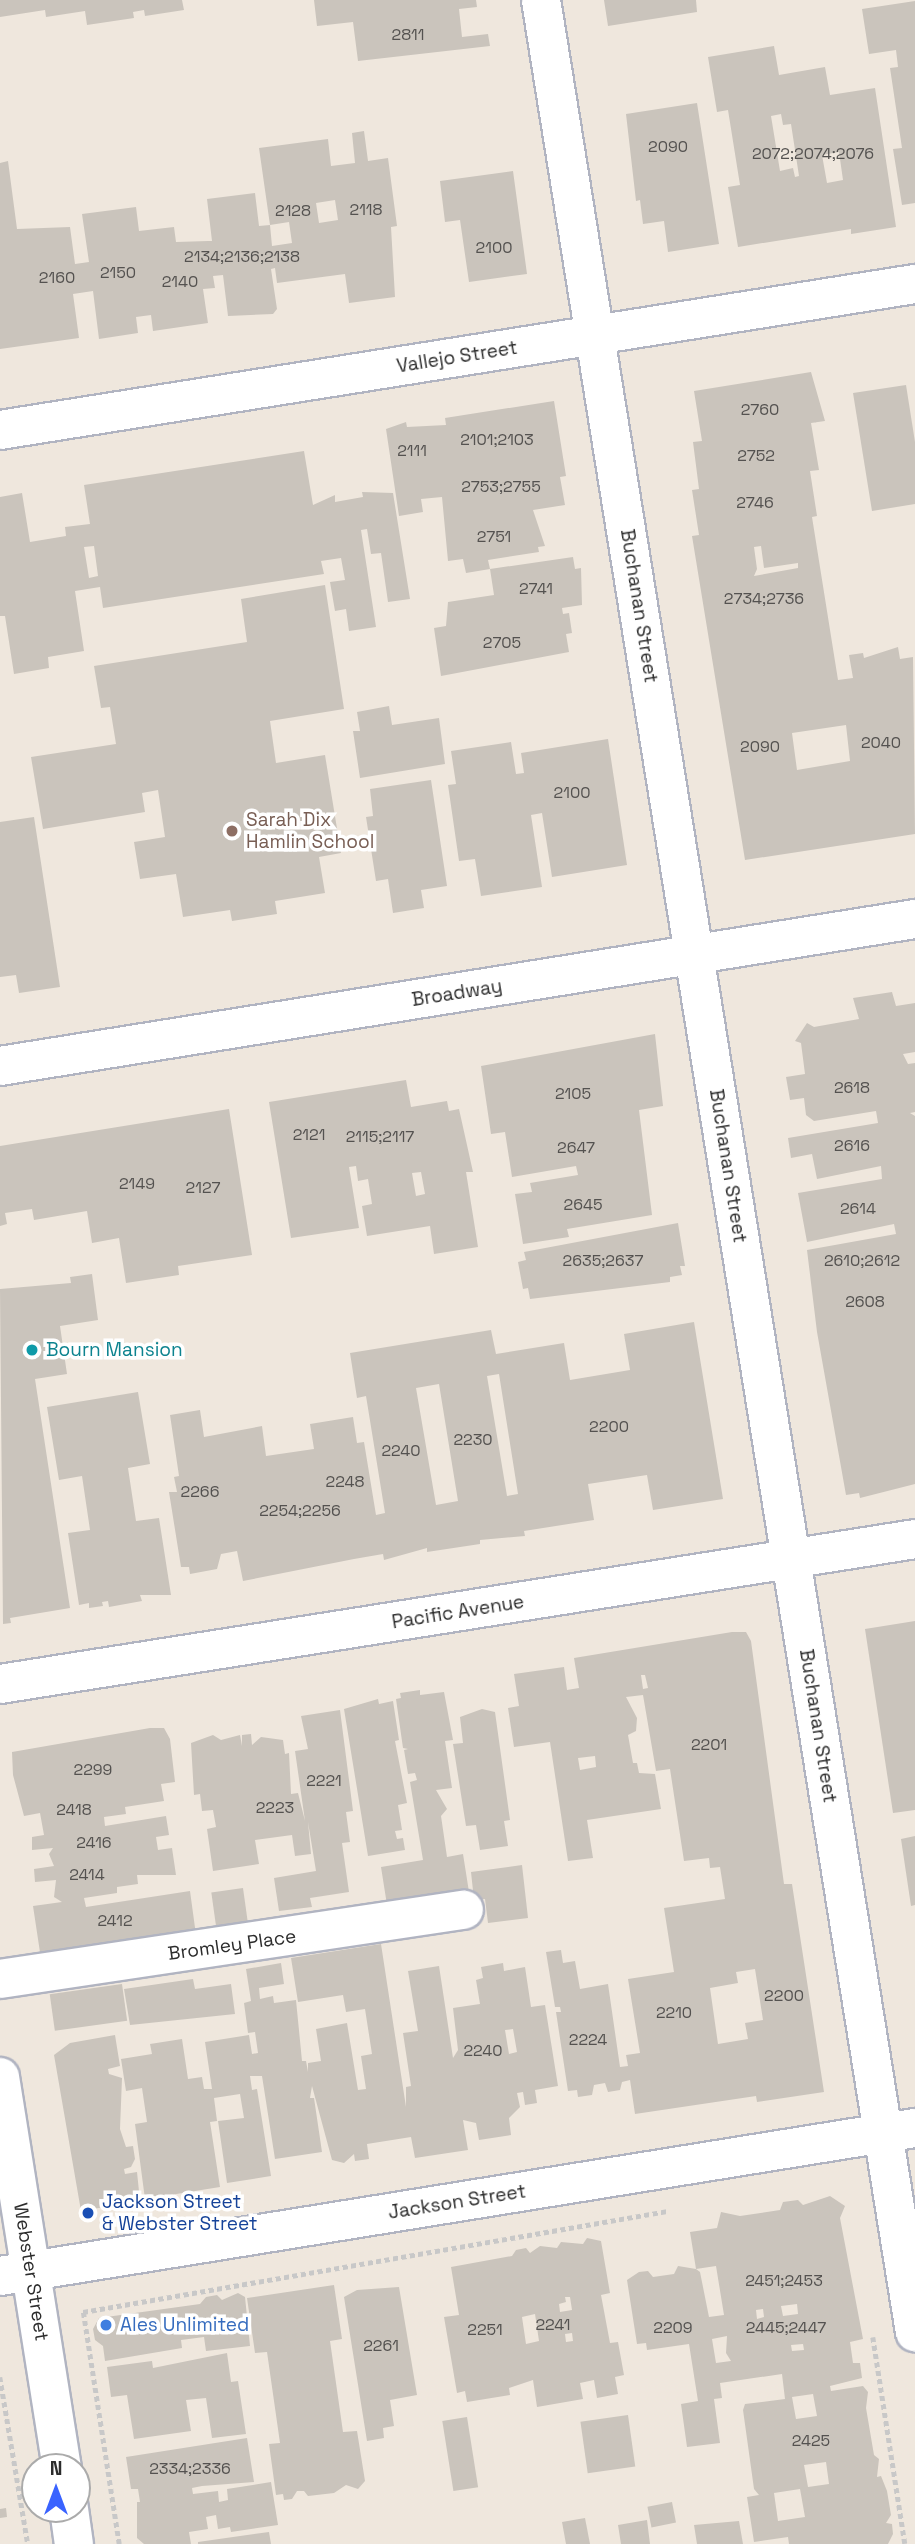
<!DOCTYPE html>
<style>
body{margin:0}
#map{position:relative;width:915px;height:2544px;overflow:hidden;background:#efe7dd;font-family:"Space Grotesk",sans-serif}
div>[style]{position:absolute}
.building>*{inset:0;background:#cac4bc;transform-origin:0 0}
.path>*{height:4.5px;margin-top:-2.25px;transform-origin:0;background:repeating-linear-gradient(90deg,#c8c8c8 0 5px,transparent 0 8.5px)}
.roads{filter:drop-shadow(2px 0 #b1b4c1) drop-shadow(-2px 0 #b1b4c1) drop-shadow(0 2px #b1b4c1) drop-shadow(0 -2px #b1b4c1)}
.minor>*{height:38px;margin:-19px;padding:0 19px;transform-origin:19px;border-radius:19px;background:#fff}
.dots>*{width:19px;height:19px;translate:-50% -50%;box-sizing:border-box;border:4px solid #fff;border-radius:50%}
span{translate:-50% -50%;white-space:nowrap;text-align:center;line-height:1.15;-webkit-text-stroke:7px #fff;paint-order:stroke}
.number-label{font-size:16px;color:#545250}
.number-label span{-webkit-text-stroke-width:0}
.street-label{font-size:19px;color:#2c2c2c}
.education-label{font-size:19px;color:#785e54}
.left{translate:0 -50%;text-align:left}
.culture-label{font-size:19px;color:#0d838f}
.transit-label{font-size:19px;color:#164399}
.shop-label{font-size:19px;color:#366cbe}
.north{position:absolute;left:21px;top:2453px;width:70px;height:70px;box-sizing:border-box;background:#fff;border:2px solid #ababab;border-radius:50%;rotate:0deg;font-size:19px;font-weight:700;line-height:28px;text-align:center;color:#2c2c2c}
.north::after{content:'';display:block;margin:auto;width:24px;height:32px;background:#3a63ff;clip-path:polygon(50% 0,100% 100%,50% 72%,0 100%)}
</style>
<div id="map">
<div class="building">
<div style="clip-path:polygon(0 0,182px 0,184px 10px,145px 16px,144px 10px,133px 12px,134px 18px,87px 25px,85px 11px,46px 17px,45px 10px,0 17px)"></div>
<div style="clip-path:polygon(314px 0,476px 0,477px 7px,459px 9px,462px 37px,488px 34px,490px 46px,358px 61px,353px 22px,317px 26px)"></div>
<div style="clip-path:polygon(604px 0,696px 0,697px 12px,608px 26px)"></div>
<div style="clip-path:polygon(915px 1px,915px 203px,902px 205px,893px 149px,902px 148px,890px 68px,898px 67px,896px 50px,869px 54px,862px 9px)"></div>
<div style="clip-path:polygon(evenodd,774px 46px,779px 75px,825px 67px,830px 95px,875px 88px,896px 227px,851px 234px,851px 229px,738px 247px,728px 187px,740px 185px,728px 110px,717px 112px,708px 57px,774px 46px,781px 114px,783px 125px,791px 124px,799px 176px,795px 177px,793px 168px,780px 171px,771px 116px,781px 114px,774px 46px,839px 152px,843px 180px,827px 183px,822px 155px,839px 152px)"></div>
<div style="clip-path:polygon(697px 103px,719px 244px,668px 252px,664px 221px,643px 224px,640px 200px,636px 201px,626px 114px)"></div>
<div style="clip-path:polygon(evenodd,364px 131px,368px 161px,388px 158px,397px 226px,391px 227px,395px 297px,349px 303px,345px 274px,277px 283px,275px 268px,271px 269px,277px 309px,273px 314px,228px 316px,223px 275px,213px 276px,215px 288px,203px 289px,208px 323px,153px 331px,151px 315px,136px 317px,138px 333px,99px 339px,93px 291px,73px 294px,79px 338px,0 349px,0 163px,8px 161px,17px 229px,70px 227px,75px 264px,89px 262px,82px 214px,136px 207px,139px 231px,174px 227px,176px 242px,208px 241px,212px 241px,207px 199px,255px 193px,259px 226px,270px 225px,272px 246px,292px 243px,289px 222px,270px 225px,259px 148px,328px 139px,331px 166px,355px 163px,352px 133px,364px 131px,335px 200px,338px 220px,319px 223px,316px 203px,335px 200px)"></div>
<div style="clip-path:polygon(513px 171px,527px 274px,469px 282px,460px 220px,445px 222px,440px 181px)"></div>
<div style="clip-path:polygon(evenodd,811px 372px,825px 421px,811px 423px,819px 470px,810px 471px,817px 516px,812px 517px,838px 680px,853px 678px,849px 655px,863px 653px,864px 658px,898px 647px,900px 659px,913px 657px,915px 834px,745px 860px,692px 536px,699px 535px,692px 490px,699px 489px,693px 442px,702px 441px,694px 391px,811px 372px,761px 546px,764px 568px,798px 563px,798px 568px,754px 576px,757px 569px,754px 547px,761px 546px,811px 372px,846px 725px,850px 761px,797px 770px,792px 733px,846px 725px)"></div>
<div style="clip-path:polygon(906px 385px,915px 442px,915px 504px,872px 511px,853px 393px)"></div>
<div style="clip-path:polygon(554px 401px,566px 476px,560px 477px,565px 505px,533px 510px,545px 546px,538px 547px,539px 552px,488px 560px,490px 569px,573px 557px,575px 569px,581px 568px,582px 605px,562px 608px,563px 614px,569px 613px,572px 633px,566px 634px,569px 652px,441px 676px,434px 628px,446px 626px,448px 602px,494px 595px,490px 569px,466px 573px,463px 559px,448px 561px,442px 497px,421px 499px,423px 512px,399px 516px,386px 429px,406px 422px,407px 427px,446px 425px,445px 418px)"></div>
<div style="clip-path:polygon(evenodd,304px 451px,313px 505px,335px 495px,335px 502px,363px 497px,362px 492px,393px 493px,410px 599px,388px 602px,381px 553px,371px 554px,367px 529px,361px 530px,376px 627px,349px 631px,346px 609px,335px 611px,330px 582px,345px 580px,341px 558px,321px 561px,324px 574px,103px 608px,100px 587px,75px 591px,84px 651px,48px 657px,49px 668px,14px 674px,5px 616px,0 616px,0 497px,22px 493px,30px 542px,66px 536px,65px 527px,90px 524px,84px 485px,304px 451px,94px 546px,98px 576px,89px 578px,84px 547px,94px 546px)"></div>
<div style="clip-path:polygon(325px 585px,344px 709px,270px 721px,276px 763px,325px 755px,341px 853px,319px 857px,325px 893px,275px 901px,277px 914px,232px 921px,230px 910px,183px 917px,176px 874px,140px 879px,134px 842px,165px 837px,158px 790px,142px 793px,145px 812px,43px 829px,31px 757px,116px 744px,110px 707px,101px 708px,94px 666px,247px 642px,241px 599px)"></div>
<div style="clip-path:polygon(389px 706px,392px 725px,439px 718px,445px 764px,360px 778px,353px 731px,360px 731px,357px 712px)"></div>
<div style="clip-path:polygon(608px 739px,627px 865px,552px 877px,542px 813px,531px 815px,542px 887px,481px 896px,475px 859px,459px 861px,448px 785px,456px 784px,451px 751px,511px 742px,516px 774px,524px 773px,521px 753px)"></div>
<div style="clip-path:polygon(431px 780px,447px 886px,421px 890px,424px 908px,393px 913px,388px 879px,376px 881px,366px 817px,373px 816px,370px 789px)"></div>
<div style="clip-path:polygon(34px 817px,60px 987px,19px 993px,16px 975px,0 977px,0 822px)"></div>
<div style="clip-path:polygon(892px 992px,896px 1006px,915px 1003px,915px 1052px,903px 1054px,908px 1064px,915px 1063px,915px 1112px,910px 1113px,915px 1116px,915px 1484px,860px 1498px,859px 1493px,846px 1495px,817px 1332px,807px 1250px,896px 1234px,894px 1224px,807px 1242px,798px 1193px,882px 1179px,881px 1166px,817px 1179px,812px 1154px,791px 1158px,788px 1138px,878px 1123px,876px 1111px,814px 1121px,806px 1115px,804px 1098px,790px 1100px,786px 1077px,805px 1074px,801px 1043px,795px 1041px,807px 1023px,814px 1027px,859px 1019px,853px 998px)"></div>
<div style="clip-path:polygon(655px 1034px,663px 1106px,639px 1110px,652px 1215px,567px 1229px,569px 1237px,523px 1244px,515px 1194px,532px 1192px,530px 1183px,578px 1175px,576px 1166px,512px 1177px,505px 1132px,491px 1134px,481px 1066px)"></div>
<div style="clip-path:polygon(evenodd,406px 1080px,411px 1107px,447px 1101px,449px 1111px,459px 1109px,473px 1172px,466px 1172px,478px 1247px,434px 1254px,430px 1226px,367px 1236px,362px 1206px,372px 1204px,368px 1179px,358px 1181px,356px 1166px,349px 1167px,359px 1228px,291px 1238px,269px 1102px,406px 1080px,421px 1172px,425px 1194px,416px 1196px,412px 1173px,421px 1172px)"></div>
<div style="clip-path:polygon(229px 1109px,252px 1255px,178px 1266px,179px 1275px,126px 1283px,119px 1238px,92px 1243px,87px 1211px,34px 1220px,32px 1209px,5px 1213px,7px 1224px,0 1226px,0 1146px)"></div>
<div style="clip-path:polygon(678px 1223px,685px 1266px,680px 1266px,682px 1275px,670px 1277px,670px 1282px,530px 1299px,528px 1288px,523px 1289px,518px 1262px,526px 1260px,524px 1252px)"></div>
<div style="clip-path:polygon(92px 1274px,98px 1320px,60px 1326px,67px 1374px,35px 1379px,70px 1608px,10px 1618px,11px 1623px,3px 1624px,0 1289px,71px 1283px,70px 1277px)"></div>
<div style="clip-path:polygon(evenodd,694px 1322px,723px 1499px,653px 1510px,647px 1475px,588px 1484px,594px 1520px,524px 1531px,525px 1536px,480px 1540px,480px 1544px,427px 1552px,427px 1548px,384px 1560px,383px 1554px,354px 1559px,243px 1581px,237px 1551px,221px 1554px,217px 1569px,190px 1574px,189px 1567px,181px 1567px,169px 1492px,177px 1492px,174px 1477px,179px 1476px,170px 1415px,200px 1410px,204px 1437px,262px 1426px,266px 1456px,314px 1449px,310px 1424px,353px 1417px,357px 1443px,364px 1442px,376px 1515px,385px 1513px,366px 1396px,357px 1398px,350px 1353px,491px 1330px,496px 1354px,564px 1343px,570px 1380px,630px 1370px,624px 1334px,694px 1322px,499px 1374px,518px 1494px,507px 1496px,487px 1376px,499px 1374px,694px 1322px,439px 1384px,458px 1501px,436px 1505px,416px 1388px,439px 1384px)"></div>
<div style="clip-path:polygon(138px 1392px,150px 1464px,128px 1468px,136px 1521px,159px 1518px,171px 1595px,140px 1595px,142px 1601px,109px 1607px,108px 1601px,102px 1602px,103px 1606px,89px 1608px,89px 1603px,79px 1605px,68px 1533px,90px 1530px,82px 1476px,59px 1480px,47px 1407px)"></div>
<div style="clip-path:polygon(915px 1621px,915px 1810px,893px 1813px,865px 1629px)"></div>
<div style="clip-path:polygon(evenodd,732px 1632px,746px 1632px,751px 1641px,784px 1884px,792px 1884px,824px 2092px,757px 2102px,756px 2096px,635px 2114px,630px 2080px,622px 2082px,620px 2090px,608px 2092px,605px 2083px,594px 2085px,592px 2095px,578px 2097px,577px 2090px,568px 2091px,556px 2012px,561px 2012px,560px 2007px,555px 2007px,546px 1952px,561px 1950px,563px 1963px,575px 1961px,580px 1989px,608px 1984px,620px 2067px,628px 2066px,626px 2055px,640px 2053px,628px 1979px,674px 1972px,664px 1908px,725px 1899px,720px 1867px,710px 1868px,709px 1858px,684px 1861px,670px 1769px,656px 1771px,643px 1695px,626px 1697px,637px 1718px,636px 1731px,628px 1735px,633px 1763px,637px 1763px,639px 1773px,655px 1774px,661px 1809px,587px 1820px,593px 1858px,568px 1861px,550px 1742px,514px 1747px,508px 1708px,519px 1706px,514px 1674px,564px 1667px,567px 1690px,579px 1688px,574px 1658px,732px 1632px,641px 1675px,645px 1675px,648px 1688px,643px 1689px,641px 1675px,732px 1632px,595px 1756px,596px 1767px,580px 1770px,578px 1758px,595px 1756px,732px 1632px,755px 1969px,763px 2020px,745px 2023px,748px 2039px,718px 2044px,710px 1988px,738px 1983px,736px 1972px,755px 1969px)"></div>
<div style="clip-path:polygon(420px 1690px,420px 1695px,444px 1692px,453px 1740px,445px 1741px,452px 1788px,436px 1790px,447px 1809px,441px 1816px,447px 1857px,463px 1854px,469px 1892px,387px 1905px,381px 1867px,423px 1860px,410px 1782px,417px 1780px,415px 1773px,408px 1774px,404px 1750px,408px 1749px,403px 1748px,396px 1699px,401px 1698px,400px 1693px)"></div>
<div style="clip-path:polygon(378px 1699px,379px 1704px,393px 1701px,399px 1740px,395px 1741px,407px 1803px,398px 1805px,402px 1830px,395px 1831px,397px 1839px,403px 1838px,405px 1850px,368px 1856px,344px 1709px)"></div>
<div style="clip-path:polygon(482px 1709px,495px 1712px,510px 1820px,504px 1821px,508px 1846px,480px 1850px,476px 1825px,466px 1826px,453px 1744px,463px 1743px,460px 1717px)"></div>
<div style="clip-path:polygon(340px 1710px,353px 1811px,346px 1812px,350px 1842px,342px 1843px,349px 1892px,310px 1898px,312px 1907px,279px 1911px,274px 1878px,316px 1871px,308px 1822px,311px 1854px,295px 1856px,292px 1835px,255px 1840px,259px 1864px,213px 1871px,207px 1829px,216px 1827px,213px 1810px,202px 1811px,200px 1794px,194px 1795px,191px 1743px,213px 1735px,221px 1740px,240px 1735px,242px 1746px,242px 1735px,251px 1734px,252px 1745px,261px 1737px,283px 1740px,285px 1754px,289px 1753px,291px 1794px,298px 1793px,305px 1821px,295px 1751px,308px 1749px,301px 1716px)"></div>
<div style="clip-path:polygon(150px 1728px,164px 1728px,170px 1739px,175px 1782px,161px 1784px,164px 1801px,125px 1807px,126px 1814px,104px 1817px,105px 1826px,166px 1816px,169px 1835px,156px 1837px,158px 1850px,172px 1848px,176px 1875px,137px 1875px,138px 1884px,117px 1887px,117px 1893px,84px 1898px,86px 1907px,190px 1891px,196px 1935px,41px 1959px,33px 1906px,62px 1902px,54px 1897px,56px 1880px,35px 1882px,34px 1869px,54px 1866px,49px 1854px,53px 1848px,32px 1850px,32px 1837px,44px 1835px,40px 1813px,24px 1816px,13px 1775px,12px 1752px)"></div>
<div style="clip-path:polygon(915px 1836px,915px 1905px,911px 1906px,901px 1839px)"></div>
<div style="clip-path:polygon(522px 1865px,528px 1918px,488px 1923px,485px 1899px,474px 1900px,471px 1872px)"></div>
<div style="left:243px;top:1888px;width:37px;height:32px;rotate:82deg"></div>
<div style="clip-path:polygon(evenodd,381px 1944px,406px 2107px,406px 2087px,411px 2086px,403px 2033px,418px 2031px,408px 1971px,439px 1966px,453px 2058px,458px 2050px,453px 2008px,480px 2004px,476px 1980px,483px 1978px,481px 1967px,503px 1963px,504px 1971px,525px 1967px,531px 2007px,545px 2005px,558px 2086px,535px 2090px,537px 2103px,525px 2105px,523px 2092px,517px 2093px,520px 2107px,509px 2118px,511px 2135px,479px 2140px,476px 2123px,463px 2120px,468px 2150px,415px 2158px,411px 2137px,367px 2144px,369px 2159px,355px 2161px,354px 2154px,344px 2163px,332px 2160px,312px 2086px,310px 2098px,314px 2098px,322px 2152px,275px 2159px,262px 2076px,250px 2076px,252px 2090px,257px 2089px,271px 2176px,227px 2183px,218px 2121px,244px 2118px,240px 2094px,214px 2098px,217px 2121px,210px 2122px,220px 2187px,145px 2199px,135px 2124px,147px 2122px,142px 2088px,126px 2091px,121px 2059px,152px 2054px,150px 2044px,182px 2039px,188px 2079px,202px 2077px,204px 2089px,212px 2089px,205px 2042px,249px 2035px,252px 2054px,258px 2053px,255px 2032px,248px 2033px,244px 2003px,251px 2001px,246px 1969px,281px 1963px,284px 1984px,259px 1988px,260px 1999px,273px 1996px,274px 2003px,296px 2000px,302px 2061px,306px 2061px,308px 2072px,308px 2063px,321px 2061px,316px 2029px,347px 2023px,358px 2090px,366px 2089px,361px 2056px,372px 2054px,365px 2009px,346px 2012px,343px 1995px,298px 2002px,291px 1958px,381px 1944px,513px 2029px,517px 2052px,509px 2054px,505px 2030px,513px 2029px)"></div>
<div style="clip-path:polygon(193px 1979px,195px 1989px,231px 1984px,235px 2014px,130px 2025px,124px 1989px)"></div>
<div style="left:122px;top:1984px;width:37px;height:73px;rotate:82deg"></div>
<div style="clip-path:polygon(115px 2035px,120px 2066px,108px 2069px,109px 2074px,122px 2078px,120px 2129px,126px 2147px,133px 2146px,135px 2159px,131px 2167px,124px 2169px,125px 2174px,137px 2172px,140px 2201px,81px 2211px,54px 2055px,70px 2043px)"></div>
<div style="clip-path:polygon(evenodd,830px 2196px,845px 2206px,840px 2218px,863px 2339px,850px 2342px,853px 2363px,860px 2363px,862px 2378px,830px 2386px,831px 2391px,863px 2386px,868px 2392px,866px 2408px,874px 2455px,879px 2459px,877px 2477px,881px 2476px,887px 2491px,891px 2515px,886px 2523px,892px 2524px,893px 2534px,888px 2544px,789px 2544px,788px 2537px,754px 2542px,747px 2497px,759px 2495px,754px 2489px,743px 2410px,745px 2404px,785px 2399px,782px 2374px,720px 2383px,722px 2398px,714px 2399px,720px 2443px,687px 2447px,681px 2404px,698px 2401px,689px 2344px,647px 2350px,646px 2343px,637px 2344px,627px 2280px,639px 2272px,648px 2271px,653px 2277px,674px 2274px,678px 2266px,696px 2269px,690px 2232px,717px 2228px,721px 2212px,740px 2216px,780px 2210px,783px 2202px,798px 2200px,803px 2205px,830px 2196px,716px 2266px,724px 2315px,709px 2317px,700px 2272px,696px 2269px,716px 2266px,830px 2196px,797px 2304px,798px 2314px,783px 2316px,781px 2306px,797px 2304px,830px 2196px,763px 2309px,764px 2317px,757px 2319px,756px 2310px,763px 2309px,830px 2196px,727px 2336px,726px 2353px,731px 2361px,716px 2363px,712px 2339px,727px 2336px,830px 2196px,803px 2344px,804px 2350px,792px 2351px,791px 2345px,803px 2344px,830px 2196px,813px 2394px,817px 2416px,796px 2419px,792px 2397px,813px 2394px,830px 2196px,826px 2462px,829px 2484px,808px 2487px,804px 2465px,826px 2462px,830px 2196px,800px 2489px,805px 2517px,778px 2521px,774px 2493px,800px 2489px)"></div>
<div style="clip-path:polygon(evenodd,587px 2238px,601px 2241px,610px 2293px,601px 2295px,610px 2343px,618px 2342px,624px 2375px,615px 2377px,618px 2394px,597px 2398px,594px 2380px,580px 2383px,583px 2399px,537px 2407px,533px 2380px,509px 2388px,510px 2395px,467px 2402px,465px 2391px,457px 2393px,444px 2317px,459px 2315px,451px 2267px,512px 2256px,516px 2250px,526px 2248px,530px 2253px,540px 2246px,557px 2248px,561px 2242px,583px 2244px,587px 2238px,565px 2297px,570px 2297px,572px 2310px,560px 2312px,559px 2304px,566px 2302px,565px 2297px,587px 2238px,535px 2314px,539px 2341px,526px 2344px,522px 2317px,535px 2314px,587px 2238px,572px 2333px,573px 2341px,566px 2342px,565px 2334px,572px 2333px)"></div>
<div style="clip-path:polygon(334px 2285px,342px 2339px,330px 2341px,343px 2432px,357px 2431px,365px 2481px,358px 2489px,346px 2485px,334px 2493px,308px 2496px,304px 2491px,297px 2491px,292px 2499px,284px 2500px,283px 2494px,276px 2495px,269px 2444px,280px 2443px,267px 2352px,255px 2353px,247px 2298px)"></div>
<div style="clip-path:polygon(399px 2287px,417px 2395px,390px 2400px,394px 2426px,383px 2428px,384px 2438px,367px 2441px,344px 2297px,357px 2290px)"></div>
<div style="clip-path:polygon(238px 2293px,245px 2297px,250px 2346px,206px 2351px,204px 2337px,181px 2340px,182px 2348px,105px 2361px,103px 2346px,95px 2340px,93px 2329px,99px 2318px,200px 2304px,206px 2297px,217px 2295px,222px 2300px)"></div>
<div style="clip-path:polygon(227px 2353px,231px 2382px,238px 2381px,246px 2434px,212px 2438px,206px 2398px,186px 2400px,191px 2431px,134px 2439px,127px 2395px,111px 2397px,107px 2367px,152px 2361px,153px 2368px)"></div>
<div style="left:628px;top:2415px;width:52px;height:48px;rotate:82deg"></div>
<div style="left:467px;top:2417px;width:71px;height:25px;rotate:81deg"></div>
<div style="clip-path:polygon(247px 2438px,254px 2482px,202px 2486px,192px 2488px,193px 2494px,218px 2491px,219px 2502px,228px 2500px,227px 2489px,271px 2482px,278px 2525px,231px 2532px,230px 2527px,218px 2529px,216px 2515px,206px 2517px,208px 2529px,189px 2532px,191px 2544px,144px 2544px,137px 2538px,137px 2502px,140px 2502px,138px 2489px,131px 2489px,126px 2457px)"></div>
<div style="left:672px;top:2502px;width:21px;height:25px;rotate:79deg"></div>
<div style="clip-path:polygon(6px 2508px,7px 2517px,0 2518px,0 2509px)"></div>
<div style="clip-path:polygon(585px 2518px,590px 2544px,566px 2544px,562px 2522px)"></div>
<div style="clip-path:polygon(647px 2520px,650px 2544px,621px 2544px,618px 2525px)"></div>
<div style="clip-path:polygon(739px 2521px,743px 2544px,697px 2544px,694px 2525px)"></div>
<div style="clip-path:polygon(269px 2532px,271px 2544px,198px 2544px,198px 2542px)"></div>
</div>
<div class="path">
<div style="left:873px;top:2337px;width:209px;rotate:81.2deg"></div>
<div style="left:0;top:2377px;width:169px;rotate:80.5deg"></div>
<div style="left:119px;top:2544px;width:235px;rotate:-98.8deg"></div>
<div style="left:83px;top:2312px;width:594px;rotate:-9.8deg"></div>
</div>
<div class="roads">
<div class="minor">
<div style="left:541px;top:0;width:2362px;rotate:80.89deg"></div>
<div style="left:0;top:430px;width:927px;rotate:-9.07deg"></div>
<div style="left:0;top:1066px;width:927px;rotate:-9.13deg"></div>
<div style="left:0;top:1684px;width:926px;rotate:-9deg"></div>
<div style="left:0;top:1979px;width:469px;rotate:-8.5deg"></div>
<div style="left:0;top:2077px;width:395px;rotate:81deg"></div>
<div style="left:0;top:2276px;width:927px;rotate:-9.19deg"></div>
<div style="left:69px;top:2509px;width:35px;rotate:82deg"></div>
</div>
</div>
<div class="dots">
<div style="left:232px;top:831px;background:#8d6e63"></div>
<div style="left:32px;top:1350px;background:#0f9aa8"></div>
<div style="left:88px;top:2213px;background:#1a4fb4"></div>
<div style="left:106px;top:2325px;background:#3f7fe0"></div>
</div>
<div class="number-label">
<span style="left:408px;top:35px">2811</span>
<span style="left:668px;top:147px">2090</span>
<span style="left:813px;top:154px">2072;2074;2076</span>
<span style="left:366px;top:210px">2118</span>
<span style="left:293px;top:211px">2128</span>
<span style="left:494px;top:248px">2100</span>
<span style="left:242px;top:257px">2134;2136;2138</span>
<span style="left:118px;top:273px">2150</span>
<span style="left:57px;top:278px">2160</span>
<span style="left:180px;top:282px">2140</span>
<span style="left:760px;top:410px">2760</span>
<span style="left:497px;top:440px">2101;2103</span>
<span style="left:412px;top:451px">2111</span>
<span style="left:756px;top:456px">2752</span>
<span style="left:501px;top:487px">2753;2755</span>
<span style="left:755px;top:503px">2746</span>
<span style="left:494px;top:537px">2751</span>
<span style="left:536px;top:589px">2741</span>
<span style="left:764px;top:599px">2734;2736</span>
<span style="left:502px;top:643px">2705</span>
<span style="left:881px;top:743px">2040</span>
<span style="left:760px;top:747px">2090</span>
<span style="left:572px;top:793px">2100</span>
<span style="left:852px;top:1088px">2618</span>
<span style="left:573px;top:1094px">2105</span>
<span style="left:309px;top:1135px">2121</span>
<span style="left:380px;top:1137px">2115;2117</span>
<span style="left:852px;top:1146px">2616</span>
<span style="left:576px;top:1148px">2647</span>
<span style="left:137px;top:1184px">2149</span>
<span style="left:203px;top:1188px">2127</span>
<span style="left:583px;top:1205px">2645</span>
<span style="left:858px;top:1209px">2614</span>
<span style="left:603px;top:1261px">2635;2637</span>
<span style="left:862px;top:1261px">2610;2612</span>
<span style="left:865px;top:1302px">2608</span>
<span style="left:609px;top:1427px">2200</span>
<span style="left:473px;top:1440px">2230</span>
<span style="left:401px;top:1451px">2240</span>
<span style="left:345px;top:1482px">2248</span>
<span style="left:200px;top:1492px">2266</span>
<span style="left:300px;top:1511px">2254;2256</span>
<span style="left:709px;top:1745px">2201</span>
<span style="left:93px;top:1770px">2299</span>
<span style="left:324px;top:1781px">2221</span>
<span style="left:275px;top:1808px">2223</span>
<span style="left:74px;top:1810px">2418</span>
<span style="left:94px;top:1843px">2416</span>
<span style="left:87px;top:1875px">2414</span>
<span style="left:115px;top:1921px">2412</span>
<span style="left:784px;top:1996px">2200</span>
<span style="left:674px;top:2013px">2210</span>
<span style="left:588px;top:2040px">2224</span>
<span style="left:483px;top:2051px">2240</span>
<span style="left:784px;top:2281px">2451;2453</span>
<span style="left:553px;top:2325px">2241</span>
<span style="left:673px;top:2328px">2209</span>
<span style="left:786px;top:2328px">2445;2447</span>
<span style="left:485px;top:2330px">2251</span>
<span style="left:381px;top:2346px">2261</span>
<span style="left:811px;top:2441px">2425</span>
<span style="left:190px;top:2469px">2334;2336</span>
</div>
<div class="street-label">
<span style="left:457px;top:357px;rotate:-9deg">Vallejo Street</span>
<span style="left:639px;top:606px;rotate:81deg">Buchanan Street</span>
<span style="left:457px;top:993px;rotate:-9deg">Broadway</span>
<span style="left:728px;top:1166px;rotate:81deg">Buchanan Street</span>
<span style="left:458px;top:1612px;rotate:-9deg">Pacific Avenue</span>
<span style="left:818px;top:1726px;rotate:81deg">Buchanan Street</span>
<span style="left:232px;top:1945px;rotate:-8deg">Bromley Place</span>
<span style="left:457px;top:2202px;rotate:-9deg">Jackson Street</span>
<span style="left:31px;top:2272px;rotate:81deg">Webster Street</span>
</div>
<div class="education-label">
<span class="left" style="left:246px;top:831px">Sarah Dix<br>Hamlin School</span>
</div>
<div class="culture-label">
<span class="left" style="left:46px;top:1350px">Bourn Mansion</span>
</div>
<div class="transit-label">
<span class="left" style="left:102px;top:2213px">Jackson Street<br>&amp; Webster Street</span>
</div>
<div class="shop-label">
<span class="left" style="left:120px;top:2325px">Ales Unlimited</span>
</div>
<div class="north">N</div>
</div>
